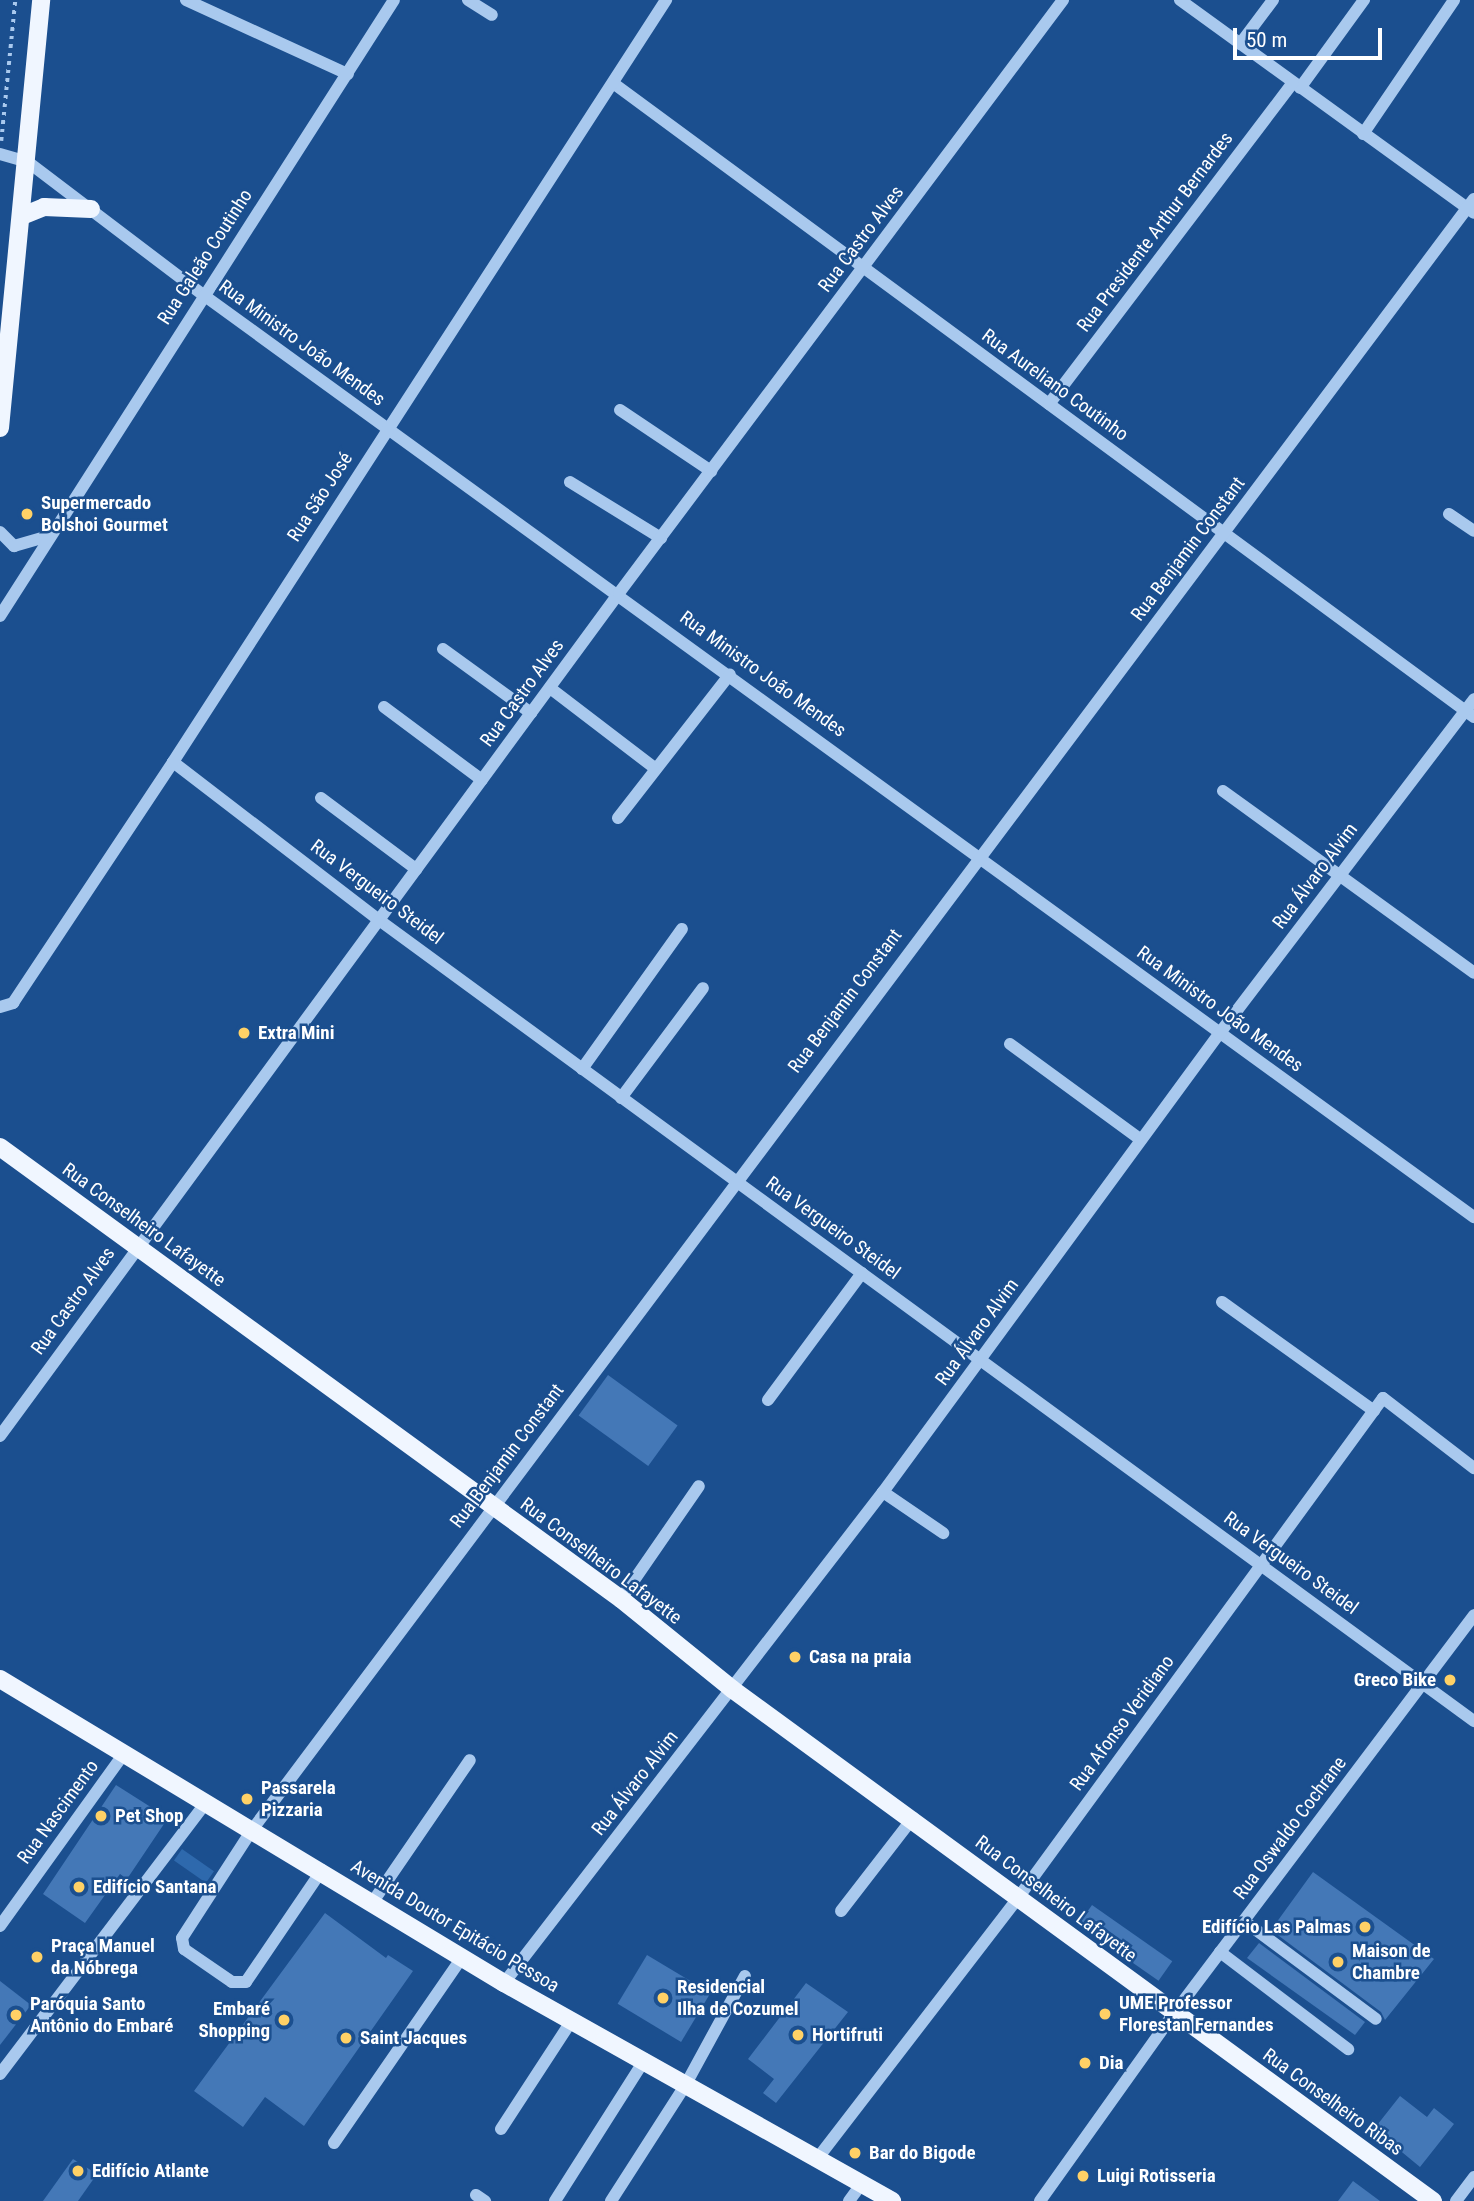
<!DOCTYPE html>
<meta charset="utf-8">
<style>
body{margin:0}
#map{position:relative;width:1474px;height:2201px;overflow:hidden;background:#1b4f8f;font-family:"Roboto Condensed",sans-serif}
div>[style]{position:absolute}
.green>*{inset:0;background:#2e69ad;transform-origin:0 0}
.building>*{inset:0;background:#4478b7;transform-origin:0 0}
.path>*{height:3.5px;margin-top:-1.75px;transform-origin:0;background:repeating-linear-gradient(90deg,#a9c9ee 0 3.5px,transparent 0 8.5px)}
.minor>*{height:12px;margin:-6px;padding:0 6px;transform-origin:6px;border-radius:6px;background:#a9c9ee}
.major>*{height:18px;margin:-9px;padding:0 9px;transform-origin:9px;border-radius:9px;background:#f0f6ff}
.dots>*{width:19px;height:19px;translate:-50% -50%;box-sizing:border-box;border:4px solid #1b4f8f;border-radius:50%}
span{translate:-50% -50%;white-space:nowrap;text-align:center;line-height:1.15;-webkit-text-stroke:5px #1b4f8f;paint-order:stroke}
.street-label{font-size:19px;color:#fff}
.poi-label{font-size:19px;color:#fff;font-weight:700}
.left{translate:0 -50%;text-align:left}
.right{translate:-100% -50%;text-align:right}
.scale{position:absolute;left:1233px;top:28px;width:149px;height:32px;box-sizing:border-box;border:4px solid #fff;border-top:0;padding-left:9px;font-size:21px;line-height:24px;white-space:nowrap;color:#fff;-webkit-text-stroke:5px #1b4f8f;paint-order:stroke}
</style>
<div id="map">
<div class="green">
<div style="left:182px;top:1849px;width:39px;height:14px;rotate:35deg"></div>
</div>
<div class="building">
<div style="left:608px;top:1375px;width:86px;height:50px;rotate:36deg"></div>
<div style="clip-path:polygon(116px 1785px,168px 1818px,127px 1879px,120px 1874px,85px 1923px,43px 1894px)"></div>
<div style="clip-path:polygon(1313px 1872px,1434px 1959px,1385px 2020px,1381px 2012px,1271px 1930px)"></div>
<div style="left:1092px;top:1905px;width:98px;height:24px;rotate:35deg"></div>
<div style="clip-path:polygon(325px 1913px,386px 1958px,388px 1955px,413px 1971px,304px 2126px,265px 2097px,243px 2127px,194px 2091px)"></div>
<div style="clip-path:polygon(1259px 1943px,1365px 2022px,1355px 2035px,1247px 1958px)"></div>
<div style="left:647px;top:1955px;width:74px;height:57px;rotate:31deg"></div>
<div style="clip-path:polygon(0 1981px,31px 2005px,0 2045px)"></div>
<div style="clip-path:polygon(806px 1983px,848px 2012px,776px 2103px,763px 2093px,774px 2079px,748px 2059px)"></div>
<div style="clip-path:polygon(1400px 2096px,1427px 2117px,1434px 2108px,1454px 2124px,1420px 2167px,1374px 2129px)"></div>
<div style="clip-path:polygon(73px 2159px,97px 2174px,78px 2201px,43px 2201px)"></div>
<div style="clip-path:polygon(1353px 2181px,1380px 2201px,1338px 2201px)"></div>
</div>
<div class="path">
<div style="left:1px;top:141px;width:142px;rotate:-84.3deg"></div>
</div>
<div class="minor">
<div style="left:186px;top:0;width:178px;rotate:24.6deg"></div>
<div style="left:468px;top:0;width:28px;rotate:32deg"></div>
<div style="left:1180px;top:0;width:363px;rotate:35.9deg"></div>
<div style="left:1240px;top:44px;width:55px;rotate:-53.1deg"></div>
<div style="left:613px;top:83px;width:1069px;rotate:36.37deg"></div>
<div style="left:1300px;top:88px;width:109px;rotate:-54deg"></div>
<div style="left:1363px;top:134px;width:162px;rotate:-55.8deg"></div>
<div style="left:0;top:154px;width:29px;rotate:16deg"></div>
<div style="left:28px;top:162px;width:218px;rotate:37.2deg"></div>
<div style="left:202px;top:294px;width:1572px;rotate:35.97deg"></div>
<div style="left:1049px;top:404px;width:403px;rotate:-52.8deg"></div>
<div style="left:620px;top:410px;width:110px;rotate:33.8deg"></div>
<div style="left:570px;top:482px;width:107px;rotate:31.6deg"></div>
<div style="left:1449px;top:514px;width:30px;rotate:34deg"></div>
<div style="left:0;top:532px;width:20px;rotate:45deg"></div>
<div style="left:14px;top:546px;width:37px;rotate:-16deg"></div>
<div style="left:0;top:616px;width:731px;rotate:-57.4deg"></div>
<div style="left:443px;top:649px;width:109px;rotate:36deg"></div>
<div style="left:550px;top:688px;width:133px;rotate:37.4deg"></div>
<div style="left:384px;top:707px;width:122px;rotate:36.7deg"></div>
<div style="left:173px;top:762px;width:260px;rotate:37.5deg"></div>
<div style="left:379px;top:920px;width:1357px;rotate:36.19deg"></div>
<div style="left:1223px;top:791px;width:310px;rotate:35.9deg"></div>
<div style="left:321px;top:798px;width:119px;rotate:36.8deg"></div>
<div style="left:618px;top:818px;width:182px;rotate:-52.1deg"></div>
<div style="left:0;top:1007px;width:14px;rotate:-17deg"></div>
<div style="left:13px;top:1003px;width:289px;rotate:-56.4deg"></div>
<div style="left:173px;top:762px;width:908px;rotate:-57.1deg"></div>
<div style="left:1010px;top:1044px;width:162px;rotate:36.2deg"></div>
<div style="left:582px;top:1069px;width:172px;rotate:-54.5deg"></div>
<div style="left:621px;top:1098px;width:137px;rotate:-53.3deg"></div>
<div style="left:1222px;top:1302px;width:187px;rotate:35.6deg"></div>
<div style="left:768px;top:1400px;width:158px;rotate:-53.5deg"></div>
<div style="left:0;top:1436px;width:1046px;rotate:-53.71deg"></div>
<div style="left:619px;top:593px;width:741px;rotate:-53.18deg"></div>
<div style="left:883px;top:1492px;width:73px;rotate:34.3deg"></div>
<div style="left:621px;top:1599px;width:137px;rotate:-55.4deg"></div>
<div style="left:322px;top:1870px;width:135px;rotate:124.2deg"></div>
<div style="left:246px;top:1982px;width:14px;rotate:180deg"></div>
<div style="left:232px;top:1982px;width:58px;rotate:-145.5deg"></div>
<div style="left:184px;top:1949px;width:11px;rotate:-100deg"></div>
<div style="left:182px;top:1938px;width:129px;rotate:-57.1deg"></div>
<div style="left:252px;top:1830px;width:2038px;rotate:-53.16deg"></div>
<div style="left:372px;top:1903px;width:173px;rotate:-55.6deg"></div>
<div style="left:841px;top:1911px;width:118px;rotate:-52.3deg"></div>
<div style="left:1244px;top:1921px;width:164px;rotate:36.6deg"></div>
<div style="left:0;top:1926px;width:211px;rotate:-54.3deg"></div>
<div style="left:1220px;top:1952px;width:161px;rotate:37.2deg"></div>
<div style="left:504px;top:1983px;width:620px;rotate:-52.34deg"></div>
<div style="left:883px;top:1492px;width:568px;rotate:-53.74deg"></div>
<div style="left:1219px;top:1034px;width:421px;rotate:-52.7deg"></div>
<div style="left:0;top:2074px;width:339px;rotate:-52.8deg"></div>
<div style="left:501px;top:2129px;width:130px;rotate:-56.9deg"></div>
<div style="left:334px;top:2143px;width:227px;rotate:-55.4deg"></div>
<div style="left:817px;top:2159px;width:329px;rotate:-52.4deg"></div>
<div style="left:1018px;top:1898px;width:619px;rotate:-53.87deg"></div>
<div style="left:1383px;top:1398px;width:115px;rotate:37.6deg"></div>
<div style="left:476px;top:2195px;width:11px;rotate:34deg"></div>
<div style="left:555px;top:2201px;width:168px;rotate:-57.6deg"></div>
<div style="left:611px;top:2201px;width:139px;rotate:-57.3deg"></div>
<div style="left:686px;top:2084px;width:123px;rotate:-61.4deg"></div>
<div style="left:849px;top:2201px;width:22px;rotate:-54deg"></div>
<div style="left:1040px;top:2201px;width:232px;rotate:-54.5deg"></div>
<div style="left:1175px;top:2012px;width:497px;rotate:-53deg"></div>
<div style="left:1456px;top:2201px;width:30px;rotate:-53deg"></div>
</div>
<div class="major">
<div style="left:22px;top:216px;width:24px;rotate:-22deg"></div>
<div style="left:44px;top:207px;width:47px;rotate:2.4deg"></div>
<div style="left:0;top:428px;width:430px;rotate:-84.5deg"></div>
<div style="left:0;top:1147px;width:768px;rotate:36.05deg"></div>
<div style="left:621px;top:1599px;width:143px;rotate:39deg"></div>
<div style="left:732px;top:1689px;width:868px;rotate:36.14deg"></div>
<div style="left:0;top:1679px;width:589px;rotate:31.1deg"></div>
<div style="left:504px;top:1983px;width:445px;rotate:29.3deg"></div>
</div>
<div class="dots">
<div style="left:27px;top:514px;background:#ffd166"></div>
<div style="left:244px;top:1033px;background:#ffd166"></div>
<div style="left:795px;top:1657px;background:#ffd166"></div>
<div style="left:1450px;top:1680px;background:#ffd166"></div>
<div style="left:247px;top:1799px;background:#ffd166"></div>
<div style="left:101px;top:1816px;background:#ffd166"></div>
<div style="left:79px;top:1887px;background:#ffd166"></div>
<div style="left:1365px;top:1927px;background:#ffd166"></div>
<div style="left:37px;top:1957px;background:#ffd166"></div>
<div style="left:1338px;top:1962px;background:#ffd166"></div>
<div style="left:663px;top:1998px;background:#ffd166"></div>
<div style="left:1105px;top:2014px;background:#ffd166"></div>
<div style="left:16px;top:2015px;background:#ffd166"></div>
<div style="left:284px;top:2020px;background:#ffd166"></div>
<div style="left:798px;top:2035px;background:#ffd166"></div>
<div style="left:346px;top:2038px;background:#ffd166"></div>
<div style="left:1085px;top:2063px;background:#ffd166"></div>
<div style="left:855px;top:2153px;background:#ffd166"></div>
<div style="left:78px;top:2171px;background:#ffd166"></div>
<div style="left:1083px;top:2176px;background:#ffd166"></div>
</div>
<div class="street-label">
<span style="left:1155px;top:232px;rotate:-53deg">Rua Presidente Arthur Bernardes</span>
<span style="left:861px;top:239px;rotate:-53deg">Rua Castro Alves</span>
<span style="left:205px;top:257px;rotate:-57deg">Rua Galeão Coutinho</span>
<span style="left:302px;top:343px;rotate:36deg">Rua Ministro João Mendes</span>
<span style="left:1055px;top:385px;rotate:36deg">Rua Aureliano Coutinho</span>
<span style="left:320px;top:497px;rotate:-57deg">Rua São José</span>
<span style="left:1188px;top:549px;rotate:-53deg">Rua Benjamin Constant</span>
<span style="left:763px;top:674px;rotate:36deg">Rua Ministro João Mendes</span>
<span style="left:522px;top:693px;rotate:-54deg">Rua Castro Alves</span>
<span style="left:1315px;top:876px;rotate:-53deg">Rua Álvaro Alvim</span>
<span style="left:377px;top:892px;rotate:37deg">Rua Vergueiro Steidel</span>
<span style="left:845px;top:1001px;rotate:-53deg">Rua Benjamin Constant</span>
<span style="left:1220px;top:1009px;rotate:36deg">Rua Ministro João Mendes</span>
<span style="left:144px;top:1225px;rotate:36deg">Rua Conselheiro Lafayette</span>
<span style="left:833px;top:1228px;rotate:36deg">Rua Vergueiro Steidel</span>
<span style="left:73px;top:1301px;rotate:-54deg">Rua Castro Alves</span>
<span style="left:977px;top:1332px;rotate:-54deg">Rua Álvaro Alvim</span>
<span style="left:507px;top:1456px;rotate:-53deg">Rua Benjamin Constant</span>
<span style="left:601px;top:1561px;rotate:37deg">Rua Conselheiro Lafayette</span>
<span style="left:1291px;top:1563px;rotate:36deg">Rua Vergueiro Steidel</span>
<span style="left:1122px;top:1723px;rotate:-54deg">Rua Afonso Veridiano</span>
<span style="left:635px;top:1783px;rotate:-52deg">Rua Álvaro Alvim</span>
<span style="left:58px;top:1812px;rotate:-54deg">Rua Nascimento</span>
<span style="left:1290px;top:1828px;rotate:-53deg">Rua Oswaldo Cochrane</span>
<span style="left:1056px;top:1899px;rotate:37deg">Rua Conselheiro Lafayette</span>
<span style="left:455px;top:1926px;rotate:31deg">Avenida Doutor Epitácio Pessoa</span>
<span style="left:1333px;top:2102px;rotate:36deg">Rua Conselheiro Ribas</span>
</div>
<div class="poi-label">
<span class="left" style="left:41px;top:514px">Supermercado<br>Bolshoi Gourmet</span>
<span class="left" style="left:258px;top:1033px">Extra Mini</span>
<span class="left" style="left:809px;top:1657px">Casa na praia</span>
<span class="right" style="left:1436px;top:1680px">Greco Bike</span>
<span class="left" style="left:261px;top:1799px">Passarela<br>Pizzaria</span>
<span class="left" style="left:115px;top:1816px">Pet Shop</span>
<span class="left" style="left:93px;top:1887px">Edifício Santana</span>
<span class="right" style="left:1351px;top:1927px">Edifício Las Palmas</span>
<span class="left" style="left:51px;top:1957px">Praça Manuel<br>da Nóbrega</span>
<span class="left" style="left:1352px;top:1962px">Maison de<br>Chambre</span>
<span class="left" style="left:677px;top:1998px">Residencial<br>Ilha de Cozumel</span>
<span class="left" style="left:1119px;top:2014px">UME Professor<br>Florestan Fernandes</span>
<span class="left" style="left:30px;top:2015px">Paróquia Santo<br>Antônio do Embaré</span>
<span class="right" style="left:270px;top:2020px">Embaré<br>Shopping</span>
<span class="left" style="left:812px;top:2035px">Hortifruti</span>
<span class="left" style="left:360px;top:2038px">Saint Jacques</span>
<span class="left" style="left:1099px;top:2063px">Dia</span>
<span class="left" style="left:869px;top:2153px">Bar do Bigode</span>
<span class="left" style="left:92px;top:2171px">Edifício Atlante</span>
<span class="left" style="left:1097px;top:2176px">Luigi Rotisseria</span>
</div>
<div class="scale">50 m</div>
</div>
